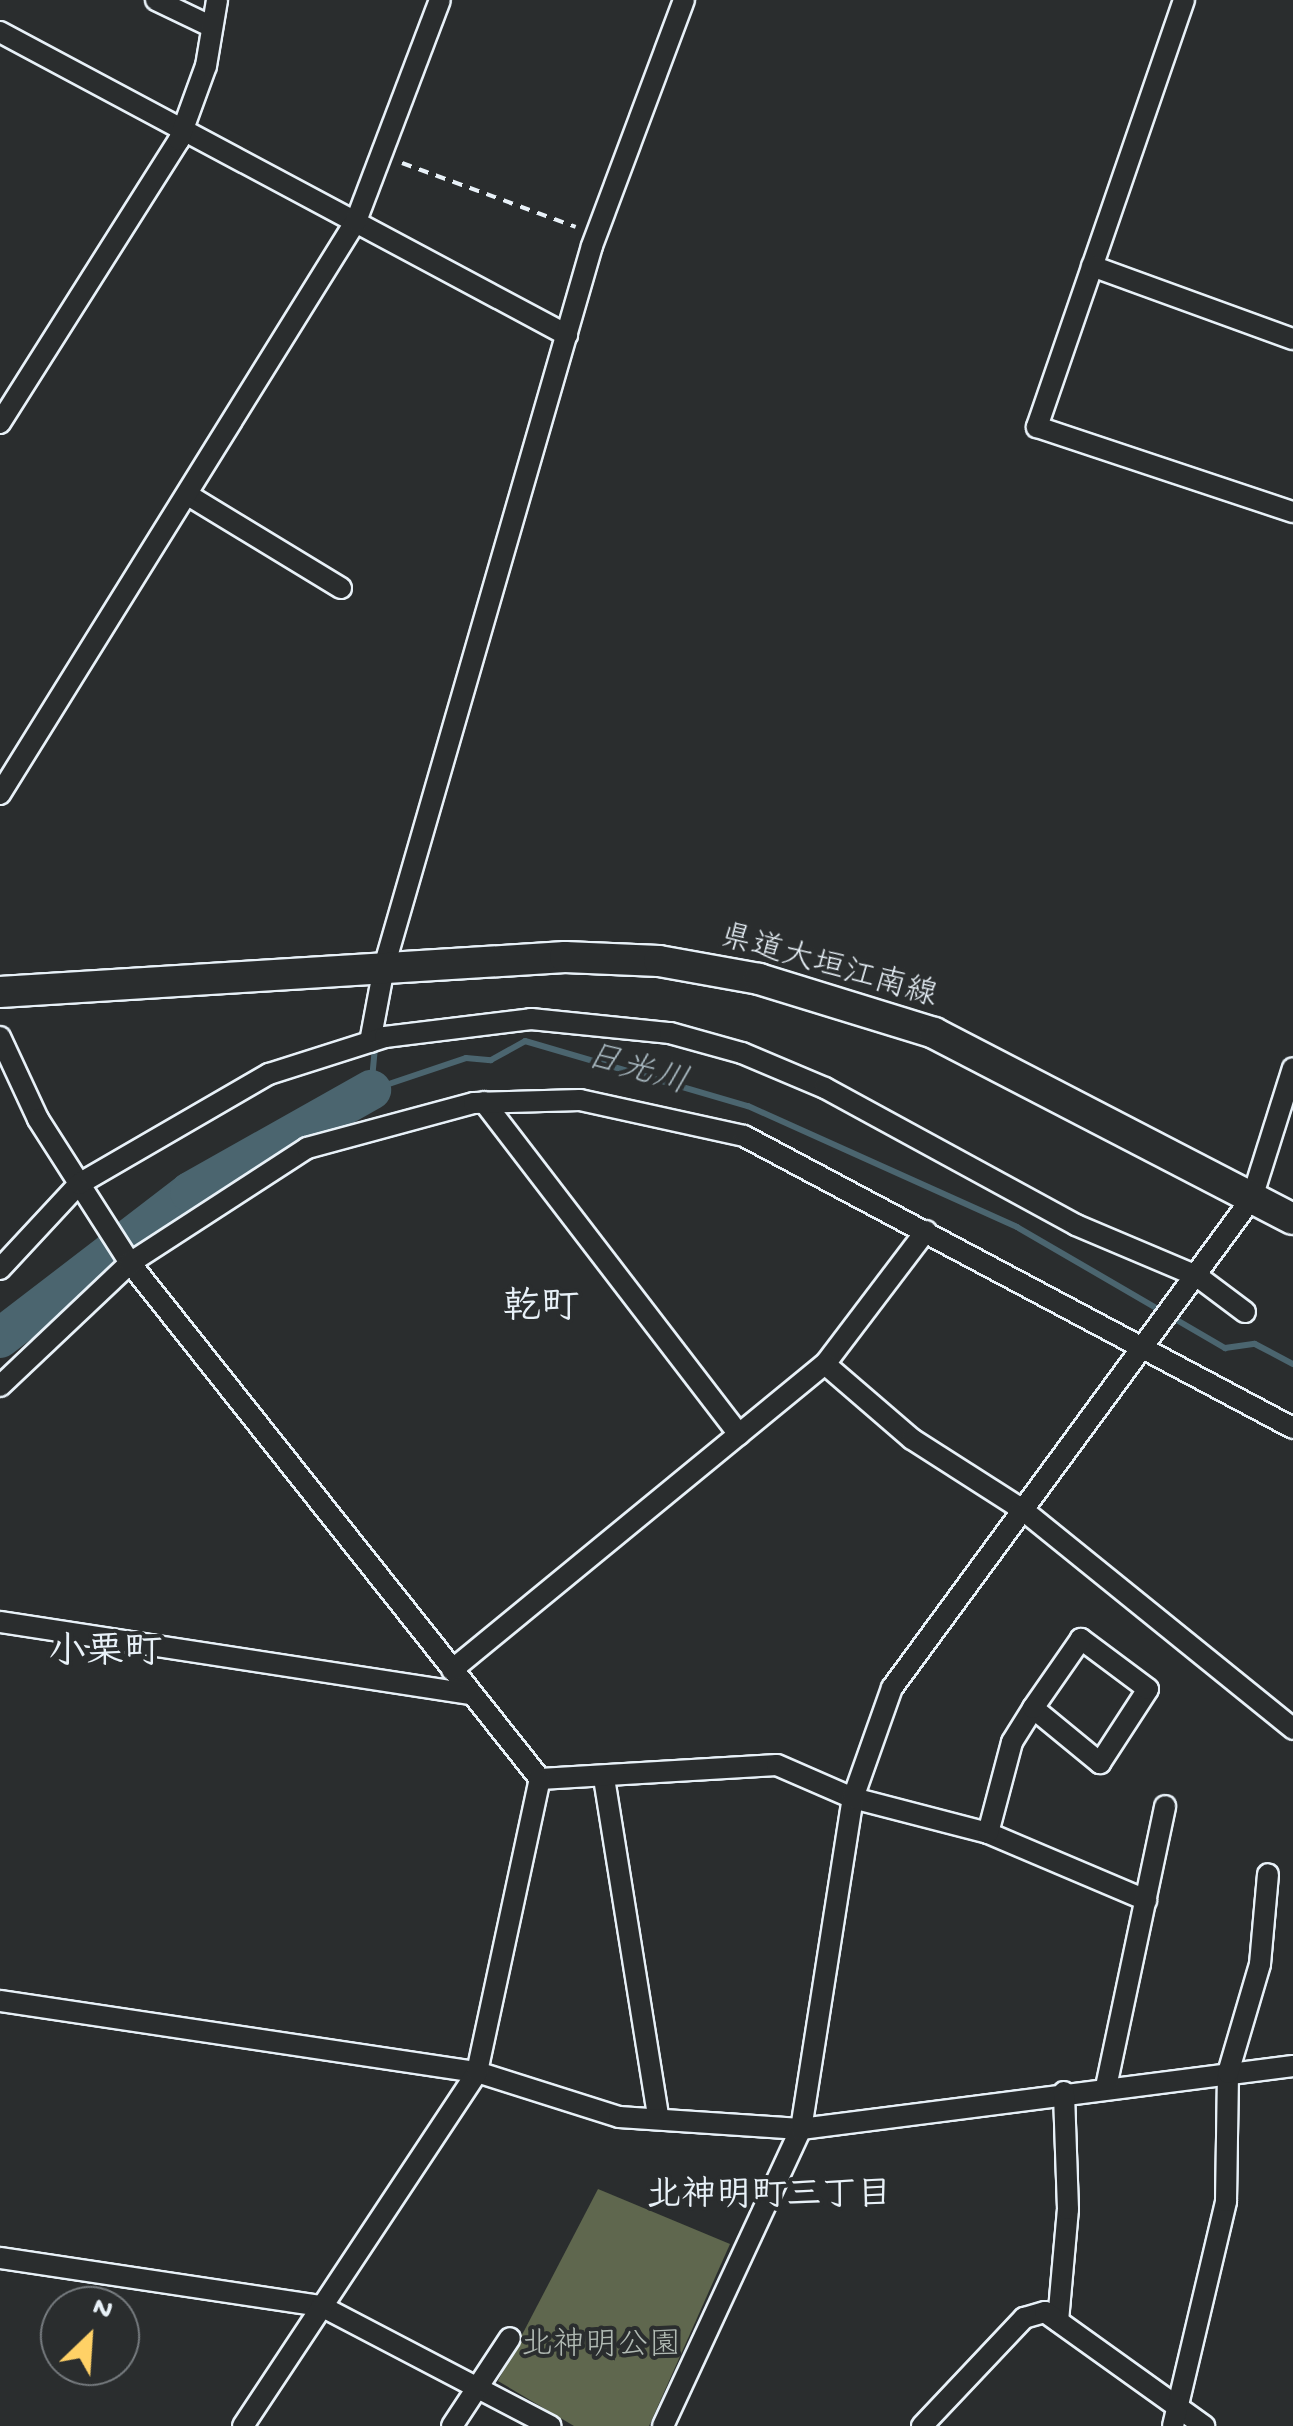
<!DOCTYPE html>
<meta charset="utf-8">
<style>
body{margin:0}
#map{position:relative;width:1293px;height:2426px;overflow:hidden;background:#2a2d2e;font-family:"Gochi Hand","Klee One",sans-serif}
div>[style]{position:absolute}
.green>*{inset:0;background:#5f674e}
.stream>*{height:6px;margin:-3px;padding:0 3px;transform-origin:3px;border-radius:3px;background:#4b656f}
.river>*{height:40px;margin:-20px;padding:0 20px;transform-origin:20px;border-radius:20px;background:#4b656f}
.path>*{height:4px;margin-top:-2px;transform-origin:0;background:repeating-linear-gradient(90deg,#e8f1f8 0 10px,transparent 0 18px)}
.roads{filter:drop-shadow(2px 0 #e8f1f8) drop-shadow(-2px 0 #e8f1f8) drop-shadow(0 2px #e8f1f8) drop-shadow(0 -2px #e8f1f8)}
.minor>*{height:20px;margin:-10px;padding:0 10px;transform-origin:10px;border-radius:10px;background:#2a2d2e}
.secondary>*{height:30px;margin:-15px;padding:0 15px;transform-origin:15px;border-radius:15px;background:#2a2d2e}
span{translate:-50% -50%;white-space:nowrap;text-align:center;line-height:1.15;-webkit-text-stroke:8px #2a2d2e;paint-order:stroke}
.street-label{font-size:32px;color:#e8f1f8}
.park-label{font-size:32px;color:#b1bab4}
.water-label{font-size:35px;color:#a9b9c1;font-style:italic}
.neighbourhood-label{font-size:35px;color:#e8f1f8;font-weight:700}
.quarter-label{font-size:38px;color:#e8f1f8;font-weight:700}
.north{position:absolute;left:40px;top:2286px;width:100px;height:100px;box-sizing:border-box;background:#2a2d2e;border:2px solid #767b7f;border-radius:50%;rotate:25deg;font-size:28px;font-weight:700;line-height:40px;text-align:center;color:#e8f1f8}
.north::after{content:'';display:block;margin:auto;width:35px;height:45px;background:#ffd166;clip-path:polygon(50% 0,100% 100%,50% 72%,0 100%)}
</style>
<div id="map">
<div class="green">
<div style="clip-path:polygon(598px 2189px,730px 2244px,649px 2426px,574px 2426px,498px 2381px)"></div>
</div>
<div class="stream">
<div style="left:375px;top:1047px;width:43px;rotate:95.3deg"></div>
<div style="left:371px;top:1090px;width:100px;rotate:-18.6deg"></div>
<div style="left:466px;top:1058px;width:25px;rotate:5deg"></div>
<div style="left:491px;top:1060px;width:39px;rotate:-29deg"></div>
<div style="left:525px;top:1041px;width:232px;rotate:16.3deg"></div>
<div style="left:748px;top:1106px;width:295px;rotate:24.2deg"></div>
<div style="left:1017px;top:1227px;width:241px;rotate:30.2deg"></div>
<div style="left:1225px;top:1348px;width:30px;rotate:-8deg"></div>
<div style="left:1255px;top:1344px;width:43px;rotate:27.8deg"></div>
</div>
<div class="river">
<div style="left:0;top:1338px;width:240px;rotate:-37.5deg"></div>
<div style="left:190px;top:1192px;width:208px;rotate:-29.4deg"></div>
</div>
<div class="path">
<div style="left:402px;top:163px;width:185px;rotate:20.2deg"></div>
</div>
<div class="roads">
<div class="minor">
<div style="left:156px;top:0;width:60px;rotate:25.7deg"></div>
<div style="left:1184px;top:0;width:452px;rotate:109deg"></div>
<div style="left:1037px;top:427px;width:270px;rotate:18.4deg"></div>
<div style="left:0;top:32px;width:643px;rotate:28.12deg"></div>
<div style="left:1092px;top:266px;width:214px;rotate:20deg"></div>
<div style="left:0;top:423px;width:335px;rotate:-57.7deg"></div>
<div style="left:179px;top:140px;width:79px;rotate:-70deg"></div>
<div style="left:206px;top:66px;width:67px;rotate:-80.5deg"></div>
<div style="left:188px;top:495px;width:179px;rotate:31.3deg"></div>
<div style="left:0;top:794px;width:675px;rotate:-58.15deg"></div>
<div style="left:356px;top:221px;width:236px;rotate:-69.2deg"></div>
<div style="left:0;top:1037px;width:90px;rotate:65.1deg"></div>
<div style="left:38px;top:1119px;width:171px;rotate:57.4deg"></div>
<div style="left:130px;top:1263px;width:659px;rotate:51.53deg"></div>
<div style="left:370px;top:1042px;width:76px;rotate:-79.4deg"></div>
<div style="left:384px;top:967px;width:750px;rotate:-73.91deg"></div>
<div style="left:592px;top:246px;width:263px;rotate:-69.5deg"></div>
<div style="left:484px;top:1102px;width:419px;rotate:52.5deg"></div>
<div style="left:0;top:1269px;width:116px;rotate:-47.1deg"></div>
<div style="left:79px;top:1184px;width:220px;rotate:-30.1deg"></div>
<div style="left:269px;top:1074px;width:122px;rotate:-17.7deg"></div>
<div style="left:385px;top:1037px;width:147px;rotate:-7deg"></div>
<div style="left:531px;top:1019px;width:140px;rotate:5.8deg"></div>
<div style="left:670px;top:1033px;width:75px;rotate:15.5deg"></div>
<div style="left:742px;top:1053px;width:90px;rotate:22.9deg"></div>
<div style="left:825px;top:1088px;width:286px;rotate:28.6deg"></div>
<div style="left:1076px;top:1225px;width:131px;rotate:22.9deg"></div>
<div style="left:1197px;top:1276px;width:60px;rotate:36.9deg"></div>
<div style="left:825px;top:1364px;width:167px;rotate:-52.8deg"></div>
<div style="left:0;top:1386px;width:179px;rotate:-43.4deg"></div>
<div style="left:130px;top:1263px;width:211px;rotate:-33deg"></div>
<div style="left:307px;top:1148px;width:173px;rotate:-15.1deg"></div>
<div style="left:474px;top:1103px;width:106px;rotate:-1.6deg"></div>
<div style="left:580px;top:1100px;width:168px;rotate:12.4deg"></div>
<div style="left:744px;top:1136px;width:622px;rotate:28.01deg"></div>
<div style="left:0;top:1622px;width:476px;rotate:8.7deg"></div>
<div style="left:452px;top:1670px;width:482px;rotate:-39.4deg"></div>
<div style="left:825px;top:1364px;width:115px;rotate:40.8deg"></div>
<div style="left:912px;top:1439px;width:132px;rotate:32.6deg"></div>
<div style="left:1023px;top:1510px;width:348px;rotate:39deg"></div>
<div style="left:604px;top:1778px;width:343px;rotate:80.9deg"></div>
<div style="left:540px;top:1779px;width:237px;rotate:-3.4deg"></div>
<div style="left:777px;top:1765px;width:83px;rotate:23.5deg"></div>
<div style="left:853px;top:1798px;width:139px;rotate:14.5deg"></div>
<div style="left:988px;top:1833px;width:172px;rotate:23deg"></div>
<div style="left:988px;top:1833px;width:94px;rotate:-75.2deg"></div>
<div style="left:1012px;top:1742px;width:40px;rotate:-58deg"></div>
<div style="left:1033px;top:1708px;width:87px;rotate:39.4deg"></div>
<div style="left:1100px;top:1763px;width:88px;rotate:-57deg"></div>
<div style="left:1148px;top:1689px;width:84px;rotate:-143.3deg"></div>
<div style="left:1081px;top:1639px;width:84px;rotate:124.8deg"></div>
<div style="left:0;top:2001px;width:482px;rotate:8.5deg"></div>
<div style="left:477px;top:2072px;width:149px;rotate:17.6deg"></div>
<div style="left:619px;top:2117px;width:182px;rotate:3.8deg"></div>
<div style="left:801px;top:2129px;width:496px;rotate:-7.3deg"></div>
<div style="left:1106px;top:2087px;width:287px;rotate:-78.1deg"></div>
<div style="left:0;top:2258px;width:325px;rotate:8.5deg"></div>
<div style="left:321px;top:2306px;width:259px;rotate:27.6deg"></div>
<div style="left:1058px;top:2321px;width:112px;rotate:-84.9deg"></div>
<div style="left:1068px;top:2209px;width:117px;rotate:-92deg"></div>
<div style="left:243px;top:2426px;width:424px;rotate:-56.5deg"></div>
<div style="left:477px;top:2072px;width:300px;rotate:-77.9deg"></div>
<div style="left:452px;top:2426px;width:105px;rotate:-56.6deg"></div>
<div style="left:663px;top:2426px;width:327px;rotate:-65.1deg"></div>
<div style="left:801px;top:2129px;width:335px;rotate:-81.1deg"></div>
<div style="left:853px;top:1798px;width:117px;rotate:-70.5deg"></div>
<div style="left:892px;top:1688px;width:608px;rotate:-53.7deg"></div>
<div style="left:1252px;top:1198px;width:136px;rotate:-72.5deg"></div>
<div style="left:922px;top:2426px;width:149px;rotate:-46.6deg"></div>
<div style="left:1024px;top:2318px;width:22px;rotate:-16deg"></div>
<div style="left:1045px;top:2312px;width:196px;rotate:35.6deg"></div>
<div style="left:1173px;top:2426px;width:231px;rotate:-76.7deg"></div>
<div style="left:1226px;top:2201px;width:128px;rotate:-89.1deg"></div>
<div style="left:1228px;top:2073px;width:114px;rotate:-73.6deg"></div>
<div style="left:1260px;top:1964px;width:90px;rotate:-84.9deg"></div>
</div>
<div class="secondary">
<div style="left:0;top:992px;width:566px;rotate:-3.54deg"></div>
<div style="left:565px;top:957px;width:94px;rotate:2.4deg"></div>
<div style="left:659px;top:961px;width:102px;rotate:10.2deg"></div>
<div style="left:759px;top:979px;width:183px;rotate:17.1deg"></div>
<div style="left:934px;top:1033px;width:404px;rotate:27.4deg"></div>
</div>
</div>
<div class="street-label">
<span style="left:828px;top:968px;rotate:16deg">県道大垣江南線</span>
</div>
<div class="park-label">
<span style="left:601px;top:2347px">北神明公園</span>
</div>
<div class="water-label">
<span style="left:636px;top:1072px;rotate:16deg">日光川</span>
</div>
<div class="neighbourhood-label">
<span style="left:769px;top:2198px">北神明町三丁目</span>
</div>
<div class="quarter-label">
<span style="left:541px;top:1311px">乾町</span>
<span style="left:105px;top:1656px">小栗町</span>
</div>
<div class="north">N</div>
</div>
